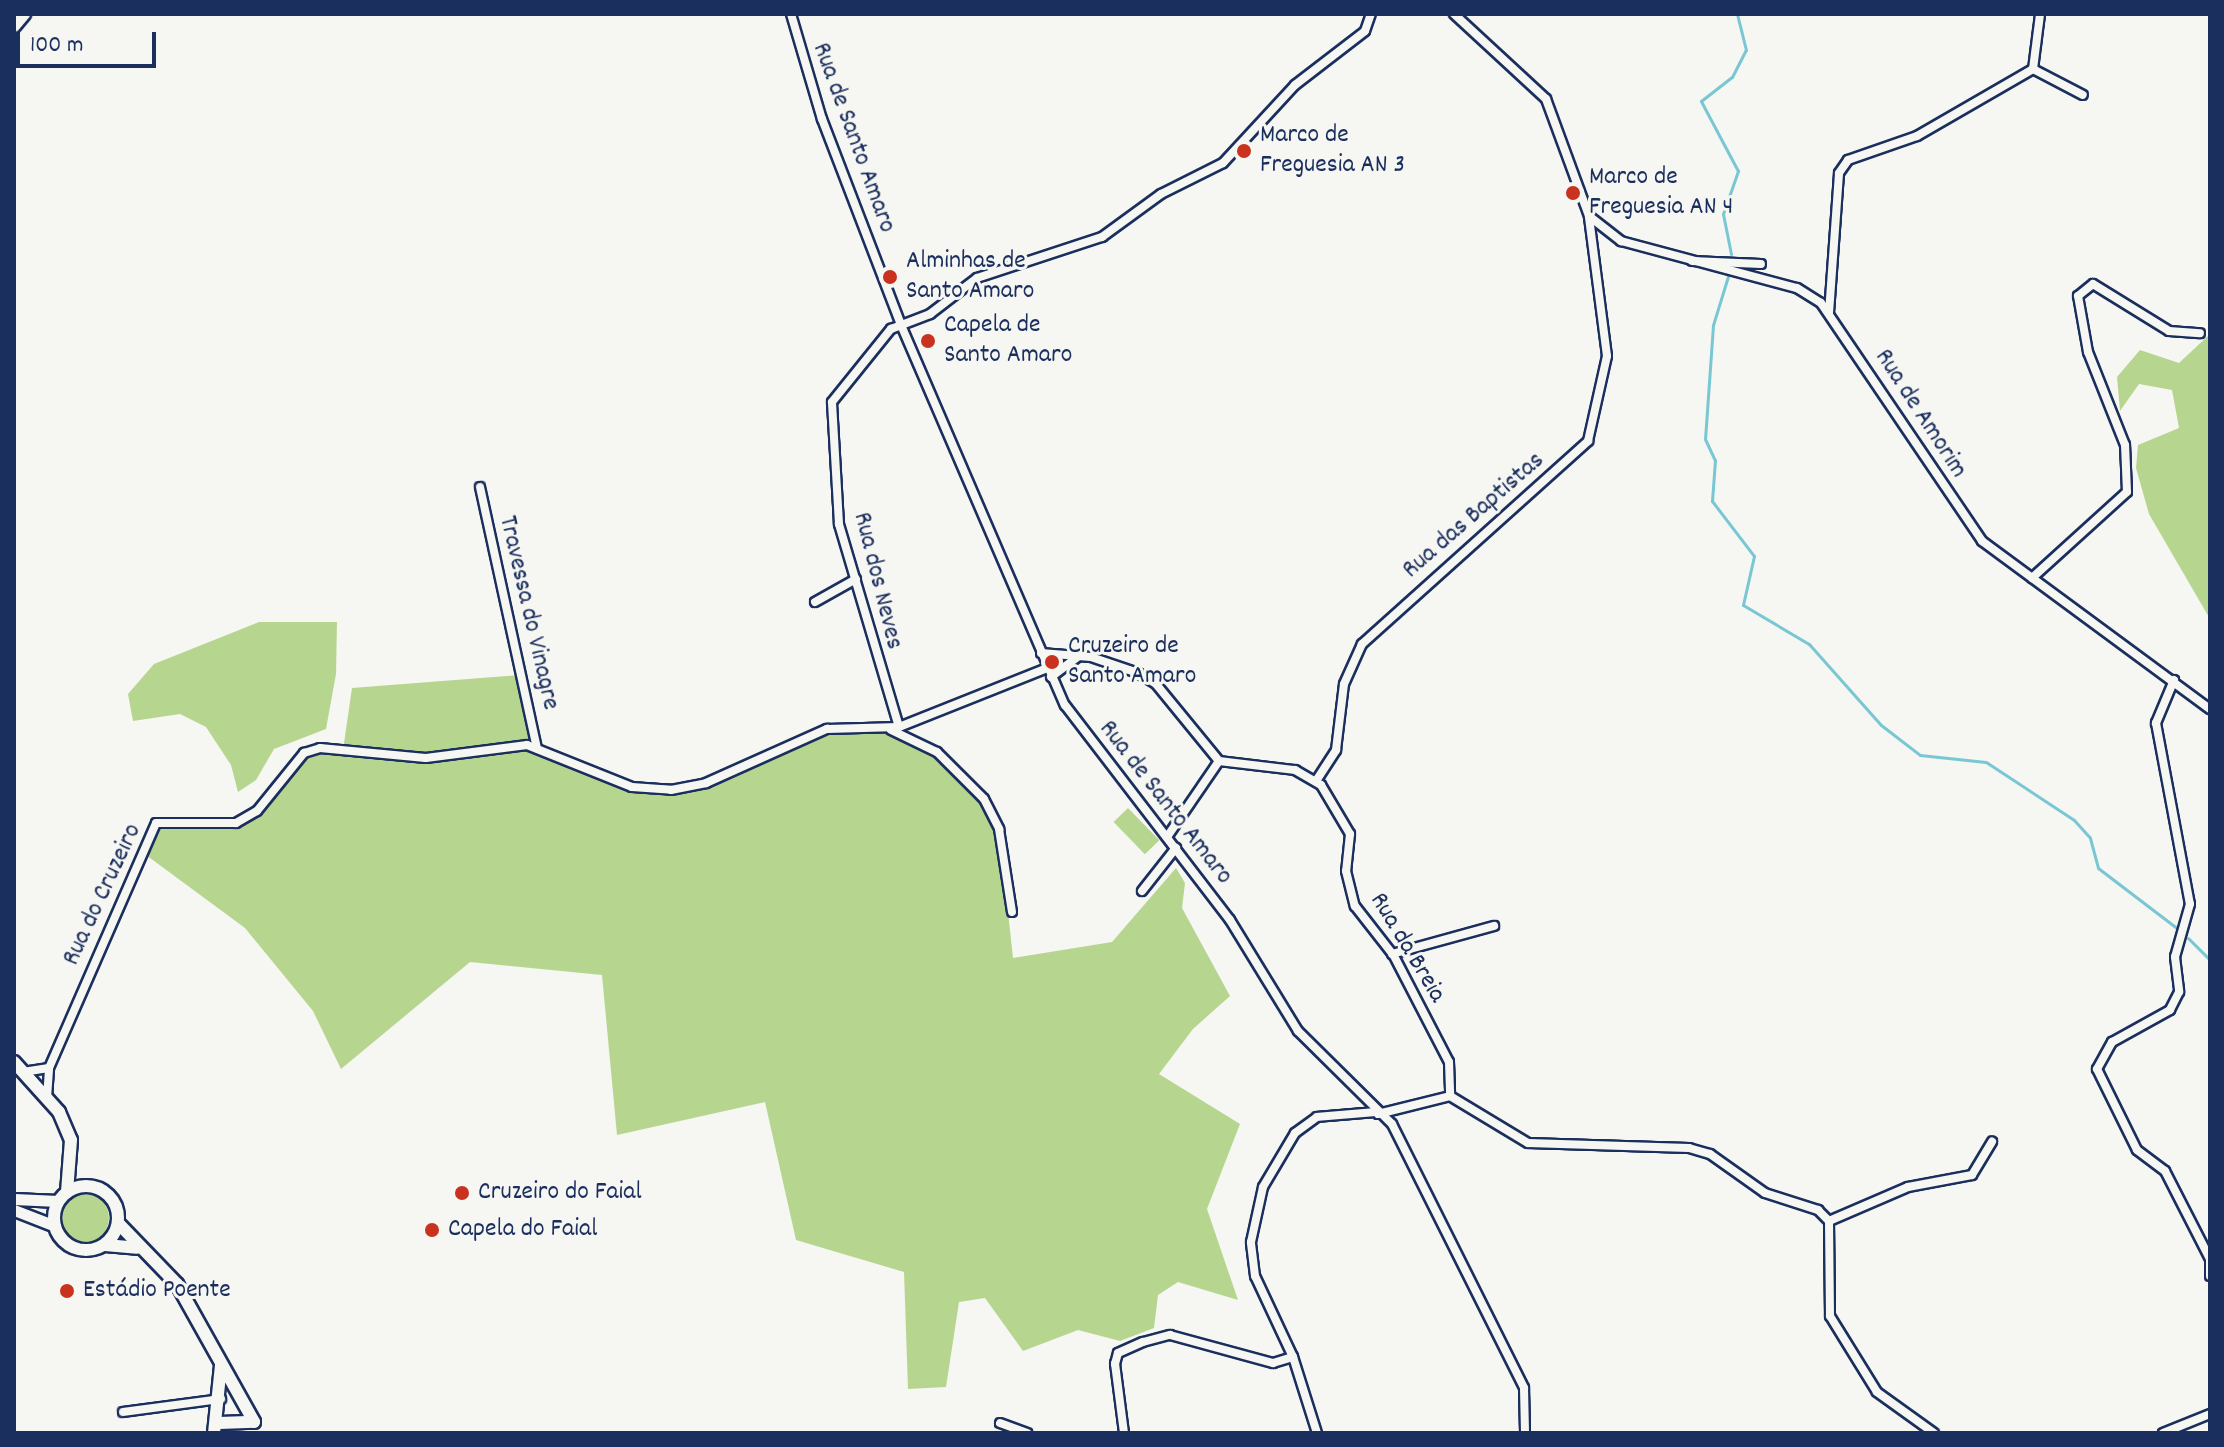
<!DOCTYPE html>
<meta charset="utf-8">
<style>
body{margin:0}
#map{position:relative;width:2224px;height:1447px;overflow:hidden;background:#f6f6f2;font-family:Dekko,sans-serif}
div>[style]{position:absolute}
.green>*{inset:0;background:#b6d690;transform-origin:0 0}
.round{border-radius:50%}
.stream>*{height:3px;margin:-1.5px;padding:0 1.5px;transform-origin:1.5px;border-radius:1.5px;background:#78c7d3}
.roads{filter:drop-shadow(2px 0 #1b2f5e) drop-shadow(-2px 0 #1b2f5e) drop-shadow(0 2px #1b2f5e) drop-shadow(0 -2px #1b2f5e)}
.street>*{height:8px;margin:-4px;padding:0 4px;transform-origin:4px;border-radius:4px;background:#f6f6f2}
.secondary>*{height:11px;margin:-5.5px;padding:0 5.5px;transform-origin:5.5px;border-radius:5.5px;background:#f6f6f2}
.primary>*{height:12px;margin:-6px;padding:0 6px;transform-origin:6px;border-radius:6px;background:#f6f6f2}
.primary>.ring{margin:-6px;padding:0;box-sizing:content-box;background:none;border:12px solid #f6f6f2;border-radius:50%}
.dots>*{width:22px;height:22px;translate:-50% -50%;box-sizing:border-box;border:4px solid #f6f6f2;border-radius:50%}
span{translate:-50% -50%;white-space:nowrap;text-align:center;line-height:1.15;-webkit-text-stroke:6px #f6f6f2;paint-order:stroke}
.poi-label{font-size:26px;color:#1b2f5e}
.left{translate:0 -50%;text-align:left}
.street-label{font-size:26px;color:#1b2f5e}
.frame{position:absolute;inset:0;border:16px solid #1b2f5e;pointer-events:none}
.scale{position:absolute;left:16px;top:32px;width:140px;height:36px;box-sizing:border-box;border:4px solid #1b2f5e;border-top:0;padding-left:10px;font-size:24px;line-height:28px;white-space:nowrap;color:#1b2f5e;-webkit-text-stroke:6px #f6f6f2;paint-order:stroke}
</style>
<div id="map">
<div class="green">
<div style="clip-path:polygon(2210px 334px,2210px 619px,2149px 514px,2136px 468px,2138px 445px,2179px 428px,2172px 390px,2139px 384px,2120px 411px,2117px 377px,2140px 350px,2179px 363px)"></div>
<div style="clip-path:polygon(259px 622px,337px 622px,336px 674px,326px 729px,274px 749px,256px 780px,238px 792px,231px 765px,206px 727px,180px 714px,133px 721px,128px 694px,154px 664px)"></div>
<div style="clip-path:polygon(521px 675px,537px 748px,651px 791px,706px 783px,827px 729px,891px 730px,937px 752px,963px 774px,999px 829px,1013px 958px,1112px 942px,1176px 868px,1185px 883px,1182px 908px,1230px 996px,1193px 1029px,1159px 1074px,1240px 1124px,1207px 1209px,1238px 1300px,1178px 1282px,1158px 1295px,1154px 1328px,1120px 1341px,1078px 1330px,1023px 1351px,985px 1298px,959px 1302px,946px 1387px,908px 1389px,904px 1272px,796px 1240px,765px 1102px,617px 1135px,602px 975px,470px 962px,341px 1069px,313px 1011px,245px 928px,146px 855px,156px 823px,236px 823px,257px 811px,304px 753px,343px 750px,352px 688px)"></div>
<div style="left:1128px;top:808px;width:45px;height:20px;rotate:46deg"></div>
<div class="round" style="left:61px;top:1194px;width:48px;height:48px"></div>
</div>
<div class="stream">
<div style="left:1731px;top:254px;width:41px;rotate:-101.3deg"></div>
<div style="left:1723px;top:214px;width:46px;rotate:-70.8deg"></div>
<div style="left:1738px;top:171px;width:79px;rotate:-117.9deg"></div>
<div style="left:1701px;top:101px;width:39px;rotate:-38deg"></div>
<div style="left:1732px;top:77px;width:30px;rotate:-63deg"></div>
<div style="left:1746px;top:50px;width:37px;rotate:-104deg"></div>
<div style="left:1729px;top:273px;width:54px;rotate:107.1deg"></div>
<div style="left:1713px;top:325px;width:114px;rotate:94deg"></div>
<div style="left:1705px;top:439px;width:23px;rotate:65deg"></div>
<div style="left:1715px;top:460px;width:41px;rotate:94.2deg"></div>
<div style="left:1712px;top:501px;width:69px;rotate:52.6deg"></div>
<div style="left:1754px;top:556px;width:50px;rotate:102.7deg"></div>
<div style="left:1743px;top:605px;width:77px;rotate:30.6deg"></div>
<div style="left:1809px;top:644px;width:108px;rotate:48.4deg"></div>
<div style="left:1881px;top:725px;width:49px;rotate:37.6deg"></div>
<div style="left:1920px;top:755px;width:66px;rotate:6.1deg"></div>
<div style="left:1986px;top:762px;width:105px;rotate:33.4deg"></div>
<div style="left:2074px;top:820px;width:24px;rotate:48deg"></div>
<div style="left:2090px;top:838px;width:31px;rotate:75deg"></div>
<div style="left:2098px;top:868px;width:101px;rotate:37.3deg"></div>
<div style="left:2188px;top:938px;width:31px;rotate:45deg"></div>
</div>
<div class="roads">
<div class="street">
<div style="left:791px;top:14px;width:109px;rotate:73.6deg"></div>
<div style="left:822px;top:119px;width:221px;rotate:69deg"></div>
<div style="left:901px;top:325px;width:414px;rotate:66.7deg"></div>
<div style="left:1065px;top:705px;width:271px;rotate:52.5deg"></div>
<div style="left:1230px;top:920px;width:130px;rotate:58.5deg"></div>
<div style="left:1298px;top:1031px;width:132px;rotate:44.7deg"></div>
<div style="left:1392px;top:1124px;width:295px;rotate:63.4deg"></div>
<div style="left:1524px;top:1388px;width:45px;rotate:88.7deg"></div>
<div style="left:1454px;top:14px;width:125px;rotate:42.7deg"></div>
<div style="left:1546px;top:99px;width:125px;rotate:69.8deg"></div>
<div style="left:1589px;top:216px;width:41px;rotate:38deg"></div>
<div style="left:1621px;top:241px;width:182px;rotate:15deg"></div>
<div style="left:1797px;top:288px;width:28px;rotate:32deg"></div>
<div style="left:1821px;top:303px;width:287px;rotate:55.9deg"></div>
<div style="left:1982px;top:541px;width:283px;rotate:36.4deg"></div>
<div style="left:2033px;top:69px;width:55px;rotate:-82.7deg"></div>
<div style="left:1692px;top:261px;width:69px;rotate:2.5deg"></div>
<div style="left:1829px;top:313px;width:140px;rotate:-85.9deg"></div>
<div style="left:1839px;top:173px;width:16px;rotate:-55deg"></div>
<div style="left:1848px;top:160px;width:73px;rotate:-19.2deg"></div>
<div style="left:1917px;top:136px;width:134px;rotate:-30deg"></div>
<div style="left:2033px;top:69px;width:56px;rotate:27.5deg"></div>
<div style="left:480px;top:487px;width:267px;rotate:77.7deg"></div>
<div style="left:2032px;top:578px;width:128px;rotate:-42.2deg"></div>
<div style="left:2127px;top:492px;width:47px;rotate:-92.4deg"></div>
<div style="left:2125px;top:445px;width:100px;rotate:-111.7deg"></div>
<div style="left:2088px;top:352px;width:57px;rotate:-100.1deg"></div>
<div style="left:2078px;top:296px;width:19px;rotate:-39deg"></div>
<div style="left:2093px;top:284px;width:89px;rotate:31.7deg"></div>
<div style="left:2169px;top:331px;width:31px;rotate:4deg"></div>
<div style="left:815px;top:602px;width:47px;rotate:-29.3deg"></div>
<div style="left:1041px;top:653px;width:50px;rotate:4.6deg"></div>
<div style="left:1091px;top:657px;width:50px;rotate:18.8deg"></div>
<div style="left:1138px;top:673px;width:21px;rotate:31deg"></div>
<div style="left:1156px;top:684px;width:99px;rotate:50.7deg"></div>
<div style="left:1051px;top:677px;width:34px;rotate:-37deg"></div>
<div style="left:2174px;top:680px;width:47px;rotate:112.7deg"></div>
<div style="left:2156px;top:723px;width:184px;rotate:79.4deg"></div>
<div style="left:2190px;top:904px;width:55px;rotate:105.8deg"></div>
<div style="left:2175px;top:957px;width:35px;rotate:83deg"></div>
<div style="left:2179px;top:992px;width:20px;rotate:117deg"></div>
<div style="left:2170px;top:1010px;width:66px;rotate:151.1deg"></div>
<div style="left:2112px;top:1042px;width:31px;rotate:119deg"></div>
<div style="left:2097px;top:1069px;width:90px;rotate:63.7deg"></div>
<div style="left:2137px;top:1150px;width:35px;rotate:37deg"></div>
<div style="left:2165px;top:1171px;width:99px;rotate:62.9deg"></div>
<div style="left:2210px;top:1259px;width:17px;rotate:90deg"></div>
<div style="left:899px;top:727px;width:212px;rotate:-106.5deg"></div>
<div style="left:839px;top:524px;width:122px;rotate:-93.3deg"></div>
<div style="left:832px;top:402px;width:94px;rotate:-51.1deg"></div>
<div style="left:891px;top:329px;width:42px;rotate:-21deg"></div>
<div style="left:930px;top:314px;width:59px;rotate:-37.5deg"></div>
<div style="left:977px;top:278px;width:132px;rotate:-18.2deg"></div>
<div style="left:1102px;top:237px;width:73px;rotate:-36.1deg"></div>
<div style="left:1161px;top:194px;width:69px;rotate:-26.6deg"></div>
<div style="left:1223px;top:163px;width:106px;rotate:-47.3deg"></div>
<div style="left:1295px;top:85px;width:88px;rotate:-37.6deg"></div>
<div style="left:1365px;top:31px;width:18px;rotate:-71deg"></div>
<div style="left:891px;top:730px;width:51px;rotate:25.6deg"></div>
<div style="left:937px;top:752px;width:66px;rotate:45deg"></div>
<div style="left:984px;top:799px;width:34px;rotate:63deg"></div>
<div style="left:999px;top:829px;width:84px;rotate:81.1deg"></div>
<div style="left:1316px;top:781px;width:37px;rotate:-57deg"></div>
<div style="left:1336px;top:750px;width:66px;rotate:-83.1deg"></div>
<div style="left:1344px;top:684px;width:44px;rotate:-65.8deg"></div>
<div style="left:1362px;top:644px;width:304px;rotate:-41.9deg"></div>
<div style="left:1588px;top:441px;width:87px;rotate:-77.4deg"></div>
<div style="left:1607px;top:356px;width:140px;rotate:-97.4deg"></div>
<div style="left:1167px;top:837px;width:92px;rotate:-55.6deg"></div>
<div style="left:1219px;top:761px;width:77px;rotate:6.8deg"></div>
<div style="left:1295px;top:770px;width:30px;rotate:30deg"></div>
<div style="left:1321px;top:785px;width:57px;rotate:59.4deg"></div>
<div style="left:1350px;top:834px;width:37px;rotate:96deg"></div>
<div style="left:1346px;top:871px;width:36px;rotate:76deg"></div>
<div style="left:1355px;top:906px;width:63px;rotate:52deg"></div>
<div style="left:1394px;top:956px;width:119px;rotate:62.6deg"></div>
<div style="left:1449px;top:1062px;width:34px;rotate:88deg"></div>
<div style="left:1142px;top:891px;width:55px;rotate:-51.7deg"></div>
<div style="left:1392px;top:954px;width:106px;rotate:-15.4deg"></div>
<div style="left:23px;top:1072px;width:26px;rotate:-9deg"></div>
<div style="left:47px;top:1098px;width:30px;rotate:-86deg"></div>
<div style="left:49px;top:1068px;width:267px;rotate:-66.4deg"></div>
<div style="left:156px;top:823px;width:80px"></div>
<div style="left:236px;top:823px;width:24px;rotate:-30deg"></div>
<div style="left:257px;top:811px;width:75px;rotate:-51deg"></div>
<div style="left:304px;top:753px;width:17px;rotate:-17deg"></div>
<div style="left:320px;top:748px;width:106px;rotate:5.4deg"></div>
<div style="left:426px;top:758px;width:102px;rotate:-7.3deg"></div>
<div style="left:527px;top:745px;width:113px;rotate:21.8deg"></div>
<div style="left:632px;top:787px;width:39px;rotate:4deg"></div>
<div style="left:671px;top:790px;width:36px;rotate:-11deg"></div>
<div style="left:706px;top:783px;width:133px;rotate:-24.1deg"></div>
<div style="left:827px;top:729px;width:72px;rotate:-1.6deg"></div>
<div style="left:899px;top:727px;width:159px;rotate:-21.7deg"></div>
<div style="left:1378px;top:1114px;width:74px;rotate:-14deg"></div>
<div style="left:1450px;top:1096px;width:91px;rotate:31.1deg"></div>
<div style="left:1528px;top:1143px;width:161px;rotate:1.8deg"></div>
<div style="left:1689px;top:1148px;width:22px;rotate:16deg"></div>
<div style="left:1710px;top:1154px;width:67px;rotate:35.3deg"></div>
<div style="left:1765px;top:1193px;width:56px;rotate:17.8deg"></div>
<div style="left:1818px;top:1210px;width:16px;rotate:45deg"></div>
<div style="left:1829px;top:1221px;width:95px;rotate:89.4deg"></div>
<div style="left:1830px;top:1316px;width:89px;rotate:58.3deg"></div>
<div style="left:1877px;top:1392px;width:70px;rotate:35.7deg"></div>
<div style="left:1829px;top:1221px;width:86px;rotate:-23.3deg"></div>
<div style="left:1908px;top:1187px;width:65px;rotate:-10.6deg"></div>
<div style="left:1972px;top:1175px;width:39px;rotate:-59deg"></div>
<div style="left:123px;top:1412px;width:99px;rotate:-7.6deg"></div>
<div style="left:1000px;top:1423px;width:29px;rotate:20deg"></div>
<div style="left:1124px;top:1433px;width:70px;rotate:-97.4deg"></div>
<div style="left:1115px;top:1364px;width:11px;rotate:-75deg"></div>
<div style="left:1118px;top:1353px;width:27px;rotate:-24deg"></div>
<div style="left:1143px;top:1342px;width:28px;rotate:-15deg"></div>
<div style="left:1170px;top:1335px;width:107px;rotate:15.2deg"></div>
<div style="left:1273px;top:1363px;width:21px;rotate:-17deg"></div>
<div style="left:1317px;top:1433px;width:80px;rotate:-107.5deg"></div>
<div style="left:1293px;top:1357px;width:89px;rotate:-115.1deg"></div>
<div style="left:1255px;top:1276px;width:34px;rotate:-97deg"></div>
<div style="left:1251px;top:1242px;width:56px;rotate:-77.7deg"></div>
<div style="left:1263px;top:1187px;width:63px;rotate:-59.3deg"></div>
<div style="left:1295px;top:1133px;width:27px;rotate:-36deg"></div>
<div style="left:1317px;top:1117px;width:58px;rotate:-4.9deg"></div>
<div style="left:2163px;top:1433px;width:51px;rotate:-22deg"></div>
</div>
<div class="secondary">
<div style="left:14px;top:1199px;width:44px;rotate:2.6deg"></div>
<div style="left:14px;top:1210px;width:44px;rotate:21.3deg"></div>
</div>
<div class="primary">
<div style="left:14px;top:26px;width:16px;rotate:-50deg"></div>
<div style="left:14px;top:1062px;width:67px;rotate:48deg"></div>
<div style="left:59px;top:1112px;width:30px;rotate:67deg"></div>
<div style="left:71px;top:1140px;width:52px;rotate:94.4deg"></div>
<div class="ring" style="left:54px;top:1186px;width:52px;height:52px"></div>
<div style="left:118px;top:1223px;width:85px;rotate:46deg"></div>
<div style="left:177px;top:1284px;width:158px;rotate:60.8deg"></div>
<div style="left:105px;top:1245px;width:32px;rotate:5deg"></div>
<div style="left:219px;top:1423px;width:35px;rotate:-2deg"></div>
<div style="left:214px;top:1433px;width:68px;rotate:-84.1deg"></div>
</div>
</div>
<div class="dots">
<div style="left:1244px;top:151px;background:#c8321e"></div>
<div style="left:1573px;top:193px;background:#c8321e"></div>
<div style="left:890px;top:277px;background:#c8321e"></div>
<div style="left:928px;top:341px;background:#c8321e"></div>
<div style="left:1052px;top:662px;background:#c8321e"></div>
<div style="left:462px;top:1193px;background:#c8321e"></div>
<div style="left:432px;top:1230px;background:#c8321e"></div>
<div style="left:67px;top:1291px;background:#c8321e"></div>
</div>
<div class="poi-label">
<span class="left" style="left:1260px;top:151px">Marco de<br>Freguesia AN 3</span>
<span class="left" style="left:1589px;top:193px">Marco de<br>Freguesia AN 4</span>
<span class="left" style="left:906px;top:277px">Alminhas de<br>Santo Amaro</span>
<span class="left" style="left:944px;top:341px">Capela de<br>Santo Amaro</span>
<span class="left" style="left:1068px;top:662px">Cruzeiro de<br>Santo Amaro</span>
<span class="left" style="left:478px;top:1193px">Cruzeiro do Faial</span>
<span class="left" style="left:448px;top:1230px">Capela do Faial</span>
<span class="left" style="left:83px;top:1291px">Estádio Poente</span>
</div>
<div class="street-label">
<span style="left:853px;top:138px;rotate:70deg">Rua de Santo Amaro</span>
<span style="left:1920px;top:414px;rotate:57deg">Rua de Amorim</span>
<span style="left:1474px;top:516px;rotate:-41deg">Rua das Baptistas</span>
<span style="left:877px;top:581px;rotate:76deg">Rua dos Neves</span>
<span style="left:528px;top:613px;rotate:77deg">Travessa do Vinagre</span>
<span style="left:1165px;top:803px;rotate:52deg">Rua de Santo Amaro</span>
<span style="left:103px;top:895px;rotate:-65deg">Rua do Cruzeiro</span>
<span style="left:1407px;top:948px;rotate:59deg">Rua da Breia</span>
</div>
<div class="frame"></div>
<div class="scale">100 m</div>
</div>
